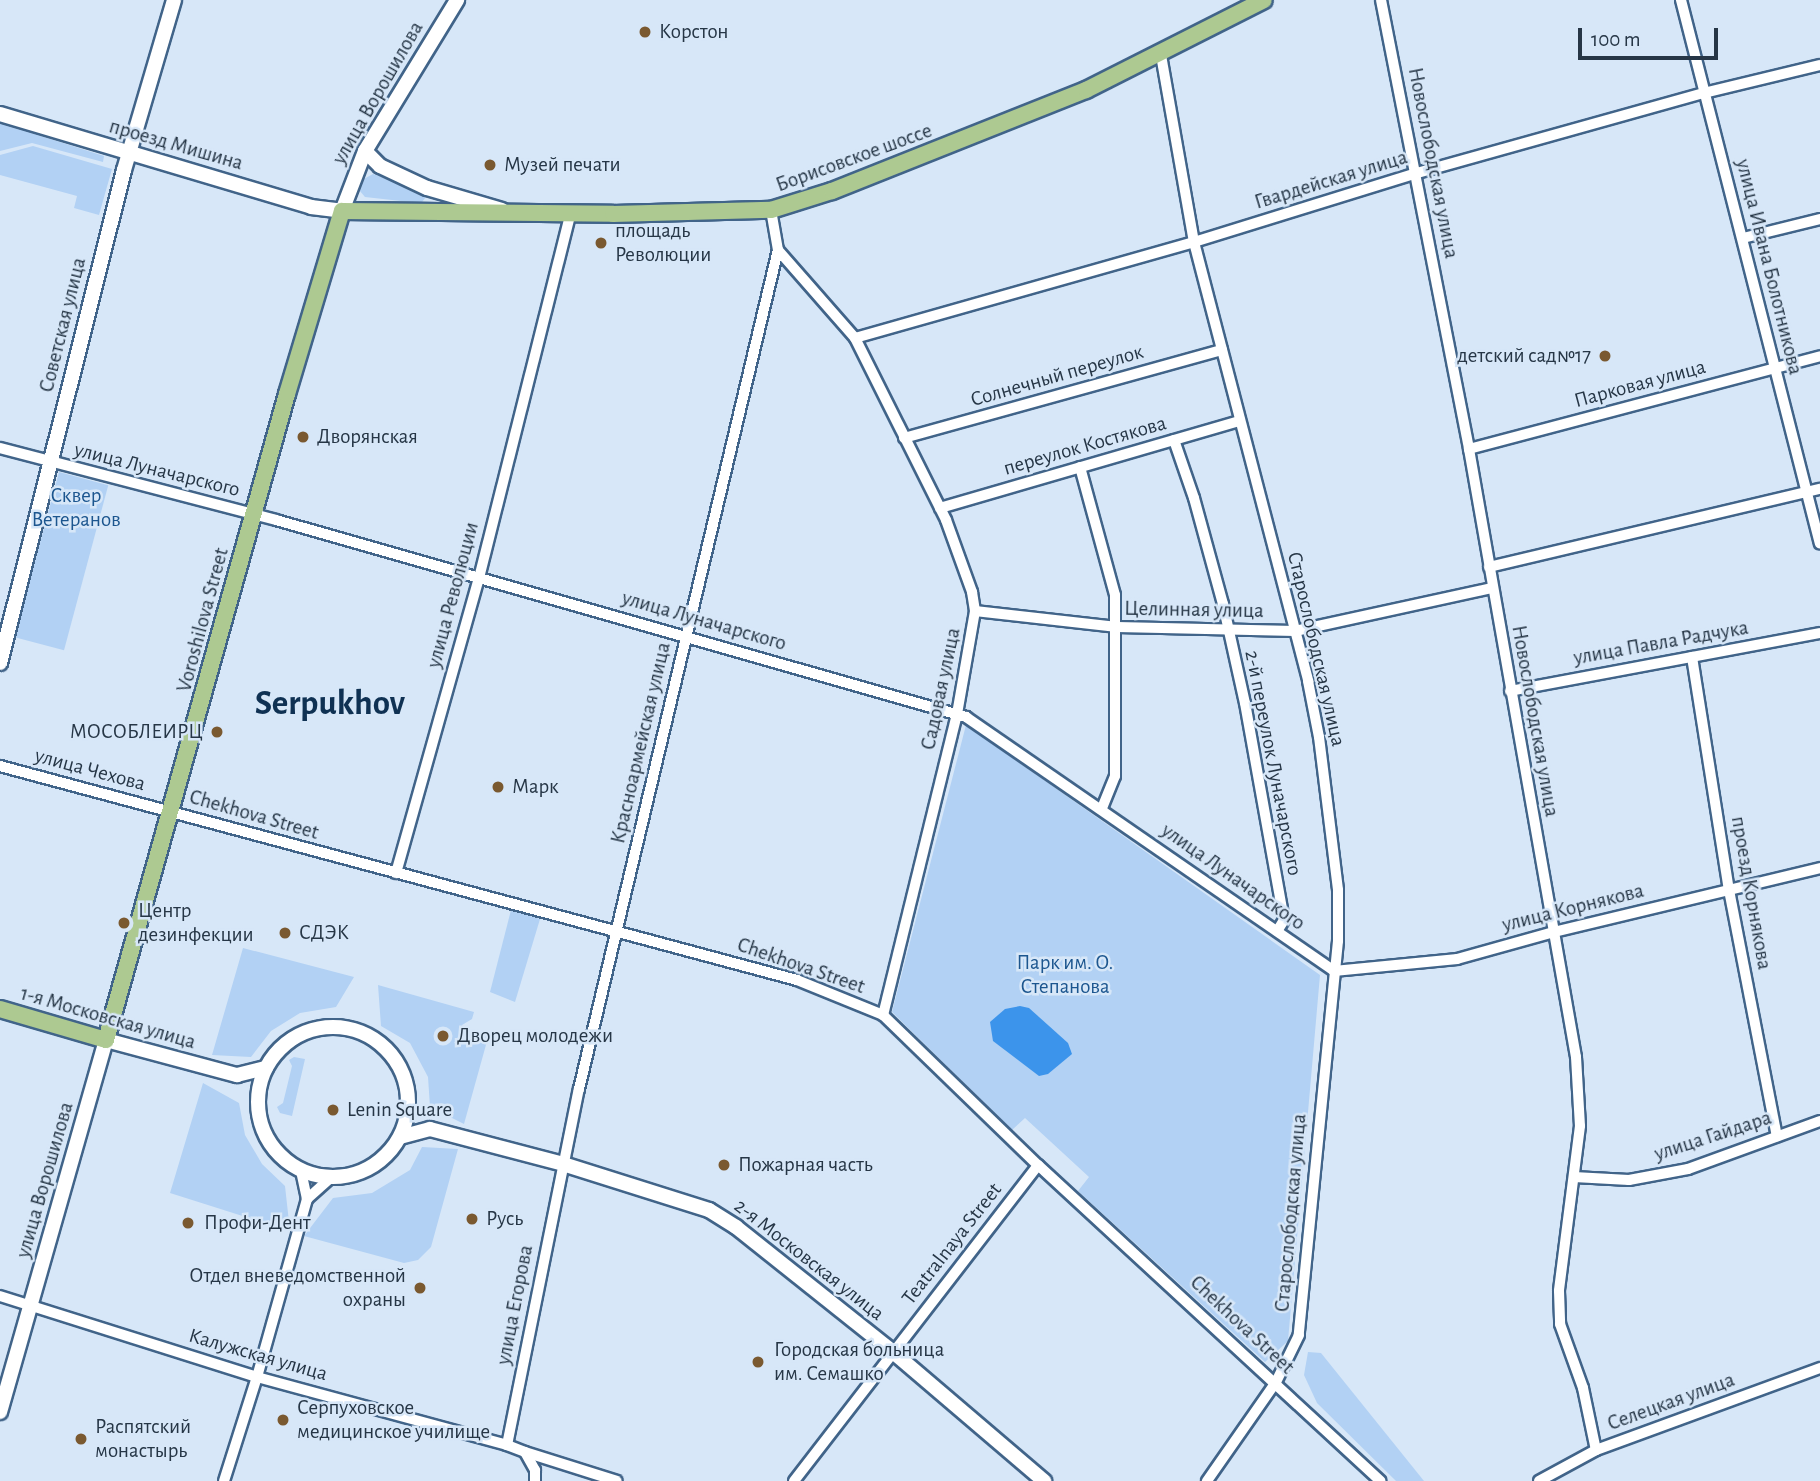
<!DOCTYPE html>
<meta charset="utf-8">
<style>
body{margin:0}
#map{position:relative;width:1820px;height:1481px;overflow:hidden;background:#d7e7f8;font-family:"Alegreya Sans",sans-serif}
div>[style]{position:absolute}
.green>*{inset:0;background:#b2d1f4;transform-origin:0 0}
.water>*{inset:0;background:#3c94eb}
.roads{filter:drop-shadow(2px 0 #416489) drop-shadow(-2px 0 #416489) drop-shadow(0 2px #416489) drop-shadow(0 -2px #416489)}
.street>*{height:10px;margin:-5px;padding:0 5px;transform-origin:5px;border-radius:5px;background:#fff}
.secondary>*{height:14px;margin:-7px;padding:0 7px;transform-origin:7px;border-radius:7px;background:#fff}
.secondary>.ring{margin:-7px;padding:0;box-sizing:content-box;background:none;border:14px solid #fff;border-radius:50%}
.primary>*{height:16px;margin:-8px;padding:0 8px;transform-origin:8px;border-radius:8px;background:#adc991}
.dots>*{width:19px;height:19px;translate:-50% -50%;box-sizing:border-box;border:4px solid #d7e7f8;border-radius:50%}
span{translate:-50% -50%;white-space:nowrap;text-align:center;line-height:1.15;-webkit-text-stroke:5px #d7e7f8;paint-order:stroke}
.poi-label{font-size:21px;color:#263646}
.left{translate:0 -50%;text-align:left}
.right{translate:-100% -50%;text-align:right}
.street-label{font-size:21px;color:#263646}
.park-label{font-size:21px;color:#1c568f}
.town-label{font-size:35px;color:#0f3153;font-weight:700}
.scale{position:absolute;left:1578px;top:28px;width:140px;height:32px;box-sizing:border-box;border:4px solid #263646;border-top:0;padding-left:9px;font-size:21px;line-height:24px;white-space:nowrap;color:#263646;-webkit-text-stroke:5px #d7e7f8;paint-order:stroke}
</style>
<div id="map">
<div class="green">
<div style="clip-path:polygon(0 123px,104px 156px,103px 162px,32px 143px,0 151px)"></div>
<div style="clip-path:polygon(33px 146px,112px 169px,99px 215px,74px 208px,77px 196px,0 175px,0 155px)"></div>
<div style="clip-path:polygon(373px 174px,420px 188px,426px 197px,422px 202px,410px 202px,365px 197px,359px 190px,360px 181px)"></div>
<div style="left:59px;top:472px;width:51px;height:171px;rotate:15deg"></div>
<div style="clip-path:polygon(966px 725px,1320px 975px,1288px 1341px,1265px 1362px,1078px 1191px,1089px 1177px,1025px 1118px,1012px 1130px,892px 1012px)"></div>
<div style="clip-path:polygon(511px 910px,540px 919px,515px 1002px,490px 992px)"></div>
<div style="clip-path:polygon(243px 948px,354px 977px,336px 1007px,300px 1013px,271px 1031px,251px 1057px,212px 1055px)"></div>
<div style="clip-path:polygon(378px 985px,474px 1012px,472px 1019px,462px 1025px,470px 1038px,480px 1033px,489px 1034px,464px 1124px,430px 1107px,428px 1077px,410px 1043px,381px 1026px)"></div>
<div style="clip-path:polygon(294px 1057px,305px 1059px,292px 1116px,280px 1113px,277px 1107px,283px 1103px,292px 1066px,289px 1060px)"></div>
<div style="clip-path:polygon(203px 1083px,239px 1103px,245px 1135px,262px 1164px,285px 1186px,290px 1231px,170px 1193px)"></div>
<div style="clip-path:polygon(422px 1147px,458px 1149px,431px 1247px,418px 1260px,404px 1263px,304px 1236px,333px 1198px,372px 1193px,410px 1170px)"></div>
<div style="clip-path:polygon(1308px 1352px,1321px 1353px,1424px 1481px,1396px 1481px,1317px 1403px,1304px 1375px)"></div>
</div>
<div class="water">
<div style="clip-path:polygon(1020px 1006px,1029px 1008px,1068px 1043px,1072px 1054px,1048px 1074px,1039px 1076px,993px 1041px,990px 1022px,1005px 1009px)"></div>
</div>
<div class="roads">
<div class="street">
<div style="left:1381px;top:0;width:458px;rotate:78.9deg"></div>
<div style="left:1469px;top:449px;width:617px;rotate:80.02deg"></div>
<div style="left:1576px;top:1057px;width:69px;rotate:86.7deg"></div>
<div style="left:1580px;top:1126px;width:166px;rotate:97.3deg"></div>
<div style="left:1559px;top:1291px;width:33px;rotate:88deg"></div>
<div style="left:1560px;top:1324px;width:68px;rotate:70.2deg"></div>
<div style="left:1583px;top:1388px;width:63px;rotate:78.2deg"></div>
<div style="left:1681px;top:0;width:561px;rotate:75.67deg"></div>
<div style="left:1161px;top:55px;width:190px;rotate:80deg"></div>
<div style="left:1194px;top:242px;width:454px;rotate:75.4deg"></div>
<div style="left:1308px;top:681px;width:57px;rotate:78.9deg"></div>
<div style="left:1319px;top:737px;width:154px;rotate:82.9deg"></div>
<div style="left:1338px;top:890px;width:51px;rotate:90deg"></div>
<div style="left:1338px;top:941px;width:396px;rotate:95.7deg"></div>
<div style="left:1299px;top:1335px;width:52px;rotate:116.1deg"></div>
<div style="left:1276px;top:1382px;width:121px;rotate:124.9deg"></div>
<div style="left:771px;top:210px;width:41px;rotate:80.1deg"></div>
<div style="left:778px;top:250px;width:117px;rotate:48.8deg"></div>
<div style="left:855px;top:338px;width:203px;rotate:63.4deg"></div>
<div style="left:946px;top:520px;width:77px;rotate:70.1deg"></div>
<div style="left:972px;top:592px;width:19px;rotate:81deg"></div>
<div style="left:975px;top:611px;width:105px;rotate:99.9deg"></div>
<div style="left:957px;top:714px;width:310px;rotate:103.8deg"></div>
<div style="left:1743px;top:238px;width:79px;rotate:-13.9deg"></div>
<div style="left:855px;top:338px;width:352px;rotate:-15.8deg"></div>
<div style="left:1194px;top:242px;width:233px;rotate:-17.2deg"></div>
<div style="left:1417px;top:173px;width:298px;rotate:-15.6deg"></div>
<div style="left:1704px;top:93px;width:119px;rotate:-13.6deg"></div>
<div style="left:904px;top:438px;width:330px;rotate:-15.5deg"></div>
<div style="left:1174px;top:440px;width:61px;rotate:71deg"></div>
<div style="left:1194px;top:498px;width:110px;rotate:74.7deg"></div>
<div style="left:1223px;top:604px;width:101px;rotate:77.5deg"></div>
<div style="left:1245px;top:703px;width:220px;rotate:79.8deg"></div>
<div style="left:1284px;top:920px;width:13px;rotate:122deg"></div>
<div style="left:0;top:448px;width:285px;rotate:14.6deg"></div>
<div style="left:276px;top:520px;width:718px;rotate:15.93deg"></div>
<div style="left:966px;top:717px;width:447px;rotate:34.6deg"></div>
<div style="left:1334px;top:971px;width:124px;rotate:-5.6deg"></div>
<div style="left:1457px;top:959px;width:101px;rotate:-15.6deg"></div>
<div style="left:1554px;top:932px;width:274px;rotate:-13.5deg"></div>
<div style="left:1469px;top:449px;width:363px;rotate:-14.8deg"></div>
<div style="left:1080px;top:467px;width:133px;rotate:74.7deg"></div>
<div style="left:1115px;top:595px;width:181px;rotate:90deg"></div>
<div style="left:1115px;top:776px;width:35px;rotate:112deg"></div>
<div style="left:940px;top:508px;width:312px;rotate:-16.2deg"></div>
<div style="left:1489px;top:567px;width:340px;rotate:-13.3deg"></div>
<div style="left:975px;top:611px;width:143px;rotate:6.4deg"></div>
<div style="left:1117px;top:627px;width:178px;rotate:1.3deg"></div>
<div style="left:1295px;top:631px;width:202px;rotate:-12.3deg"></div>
<div style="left:1692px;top:657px;width:236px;rotate:81deg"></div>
<div style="left:1729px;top:890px;width:251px;rotate:79deg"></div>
<div style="left:1510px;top:691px;width:315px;rotate:-10.6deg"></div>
<div style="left:0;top:766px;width:825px;rotate:15.03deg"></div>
<div style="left:797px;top:980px;width:93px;rotate:22.1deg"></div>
<div style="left:883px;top:1015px;width:216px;rotate:44.1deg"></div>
<div style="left:1038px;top:1165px;width:466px;rotate:42.7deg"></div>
<div style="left:396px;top:873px;width:306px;rotate:-74.3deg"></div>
<div style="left:479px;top:578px;width:376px;rotate:-75.9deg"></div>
<div style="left:1574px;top:1177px;width:55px;rotate:3.1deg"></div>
<div style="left:1629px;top:1180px;width:60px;rotate:-10.6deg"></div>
<div style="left:1688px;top:1169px;width:140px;rotate:-20deg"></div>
<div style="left:307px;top:1199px;width:31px;rotate:-42deg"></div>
<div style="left:0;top:1296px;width:269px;rotate:17.5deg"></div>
<div style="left:257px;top:1377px;width:259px;rotate:15.2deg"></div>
<div style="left:507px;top:1445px;width:19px;rotate:21deg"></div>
<div style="left:525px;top:1452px;width:21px;rotate:61deg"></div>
<div style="left:535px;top:1470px;width:11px;rotate:90deg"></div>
<div style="left:507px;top:1445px;width:363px;rotate:-78.6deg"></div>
<div style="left:579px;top:1089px;width:862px;rotate:-76.66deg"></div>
<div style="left:525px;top:1452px;width:96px;rotate:17.5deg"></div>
<div style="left:224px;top:1481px;width:109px;rotate:-72.4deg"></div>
<div style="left:257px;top:1377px;width:185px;rotate:-74.3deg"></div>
<div style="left:307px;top:1199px;width:30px;rotate:-102deg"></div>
<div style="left:794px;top:1481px;width:399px;rotate:-52.3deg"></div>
<div style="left:1539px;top:1481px;width:65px;rotate:-28.5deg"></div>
<div style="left:1596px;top:1450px;width:239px;rotate:-20.1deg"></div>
</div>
<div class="secondary">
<div style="left:0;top:114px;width:325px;rotate:16.6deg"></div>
<div style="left:311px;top:207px;width:31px;rotate:7deg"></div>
<div style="left:342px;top:211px;width:64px;rotate:-69deg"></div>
<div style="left:365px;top:151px;width:177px;rotate:-58.6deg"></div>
<div style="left:365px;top:151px;width:21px;rotate:45deg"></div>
<div style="left:380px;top:166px;width:52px;rotate:25.1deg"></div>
<div style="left:427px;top:188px;width:78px;rotate:16.3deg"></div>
<div style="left:0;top:663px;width:508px;rotate:-75.88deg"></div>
<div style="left:124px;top:170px;width:177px;rotate:-73.6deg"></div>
<div class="ring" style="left:258px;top:1027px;width:136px;height:136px"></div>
<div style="left:400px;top:1137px;width:31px;rotate:-15deg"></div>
<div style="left:430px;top:1129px;width:138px;rotate:14.7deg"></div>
<div style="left:563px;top:1164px;width:153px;rotate:17.5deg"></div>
<div style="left:709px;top:1210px;width:32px;rotate:32deg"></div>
<div style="left:736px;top:1227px;width:201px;rotate:38.5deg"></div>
<div style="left:893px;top:1352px;width:199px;rotate:40.5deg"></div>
<div style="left:0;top:1412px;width:387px;rotate:-74.1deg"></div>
<div style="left:106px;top:1040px;width:136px;rotate:15deg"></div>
<div style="left:237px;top:1075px;width:30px;rotate:-14deg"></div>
</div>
<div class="primary">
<div style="left:0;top:1009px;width:110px;rotate:16.3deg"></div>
<div style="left:106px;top:1040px;width:671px;rotate:-74.35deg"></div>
<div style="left:287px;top:394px;width:191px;rotate:-73.3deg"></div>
<div style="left:342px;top:211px;width:271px;rotate:0.6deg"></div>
<div style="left:613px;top:214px;width:158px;rotate:-1.5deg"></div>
<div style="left:771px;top:210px;width:64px;rotate:-17.3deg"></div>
<div style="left:832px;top:191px;width:273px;rotate:-21.7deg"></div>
<div style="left:1086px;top:90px;width:199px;rotate:-26.8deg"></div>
</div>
</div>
<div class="dots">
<div style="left:645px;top:32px;background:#7a5930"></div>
<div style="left:490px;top:165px;background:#7a5930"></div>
<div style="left:601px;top:243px;background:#7a5930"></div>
<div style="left:1605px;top:356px;background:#7a5930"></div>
<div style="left:303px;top:437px;background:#7a5930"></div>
<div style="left:217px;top:732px;background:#7a5930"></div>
<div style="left:498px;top:787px;background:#7a5930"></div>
<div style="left:124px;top:923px;background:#7a5930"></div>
<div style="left:285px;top:933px;background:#7a5930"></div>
<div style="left:443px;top:1036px;background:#7a5930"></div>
<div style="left:333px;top:1110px;background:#7a5930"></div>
<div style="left:724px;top:1165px;background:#7a5930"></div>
<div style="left:472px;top:1219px;background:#7a5930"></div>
<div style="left:188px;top:1223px;background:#7a5930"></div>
<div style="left:420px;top:1288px;background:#7a5930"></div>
<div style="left:758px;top:1362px;background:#7a5930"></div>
<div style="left:283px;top:1420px;background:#7a5930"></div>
<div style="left:81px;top:1439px;background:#7a5930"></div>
</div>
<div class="poi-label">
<span class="left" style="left:659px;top:32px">Корстон</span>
<span class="left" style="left:504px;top:165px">Музей печати</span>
<span class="left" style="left:615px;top:243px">площадь<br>Революции</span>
<span class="right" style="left:1591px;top:356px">детский сад№17</span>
<span class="left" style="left:317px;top:437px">Дворянская</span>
<span class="right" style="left:203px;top:732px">МОСОБЛЕИРЦ</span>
<span class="left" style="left:512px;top:787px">Марк</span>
<span class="left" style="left:138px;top:923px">Центр<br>дезинфекции</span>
<span class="left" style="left:299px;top:933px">СДЭК</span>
<span class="left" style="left:457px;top:1036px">Дворец молодежи</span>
<span class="left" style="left:347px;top:1110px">Lenin Square</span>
<span class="left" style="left:738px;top:1165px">Пожарная часть</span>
<span class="left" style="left:486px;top:1219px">Русь</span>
<span class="left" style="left:204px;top:1223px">Профи-Дент</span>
<span class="right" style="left:406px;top:1288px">Отдел вневедомственной<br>охраны</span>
<span class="left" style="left:774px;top:1362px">Городская больница<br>им. Семашко</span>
<span class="left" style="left:297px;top:1420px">Серпуховское<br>медицинское училище</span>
<span class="left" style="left:95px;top:1439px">Распятский<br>монастырь</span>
</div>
<div class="street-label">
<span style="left:378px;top:93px;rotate:-60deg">улица Ворошилова</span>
<span style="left:176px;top:145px;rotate:16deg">проезд Мишина</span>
<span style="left:854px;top:158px;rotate:-20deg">Борисовское шоссе</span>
<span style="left:1433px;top:163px;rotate:79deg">Новослободская улица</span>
<span style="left:1331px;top:180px;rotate:-17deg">Гвардейская улица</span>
<span style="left:1769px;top:267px;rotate:76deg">улица Ивана Болотникова</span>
<span style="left:63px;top:325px;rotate:-76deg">Советская улица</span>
<span style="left:1057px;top:376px;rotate:-16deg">Солнечный переулок</span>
<span style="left:1640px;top:384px;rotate:-15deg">Парковая улица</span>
<span style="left:1085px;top:446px;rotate:-16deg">переулок Костякова</span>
<span style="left:157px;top:470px;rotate:14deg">улица Луначарского</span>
<span style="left:453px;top:595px;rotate:-75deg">улица Революции</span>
<span style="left:1194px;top:610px;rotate:1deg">Целинная улица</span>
<span style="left:203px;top:620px;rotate:-75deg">Voroshilova Street</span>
<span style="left:704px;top:621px;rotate:16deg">улица Луначарского</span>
<span style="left:1661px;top:643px;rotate:-10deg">улица Павла Радчука</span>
<span style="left:1316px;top:649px;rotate:77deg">Старослободская улица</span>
<span style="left:941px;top:689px;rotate:-78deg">Садовая улица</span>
<span style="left:1535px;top:721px;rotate:80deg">Новослободская улица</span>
<span style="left:641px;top:743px;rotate:-77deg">Красноармейская улица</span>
<span style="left:1273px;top:763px;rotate:79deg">2-й переулок Луначарского</span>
<span style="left:90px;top:770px;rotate:15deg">улица Чехова</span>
<span style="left:254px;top:815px;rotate:16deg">Chekhova Street</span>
<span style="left:1233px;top:877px;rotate:35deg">улица Луначарского</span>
<span style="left:1751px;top:893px;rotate:80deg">проезд Корнякова</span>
<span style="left:1573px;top:908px;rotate:-14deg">улица Корнякова</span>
<span style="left:801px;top:966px;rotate:19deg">Chekhova Street</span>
<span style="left:108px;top:1018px;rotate:16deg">1-я Московская улица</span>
<span style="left:1713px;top:1136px;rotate:-18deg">улица Гайдара</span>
<span style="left:45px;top:1180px;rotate:-74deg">улица Ворошилова</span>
<span style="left:1291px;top:1213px;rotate:-85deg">Старослободская улица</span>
<span style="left:952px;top:1244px;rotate:-52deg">Teatralnaya Street</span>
<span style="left:809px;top:1260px;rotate:38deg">2-я Московская улица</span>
<span style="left:515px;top:1305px;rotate:-79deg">улица Егорова</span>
<span style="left:1242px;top:1325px;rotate:43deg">Chekhova Street</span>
<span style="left:258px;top:1355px;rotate:16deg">Калужская улица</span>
<span style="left:1671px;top:1402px;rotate:-20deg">Селецкая улица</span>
</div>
<div class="park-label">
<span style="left:76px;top:508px">Сквер<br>Ветеранов</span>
<span style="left:1065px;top:975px">Парк им. О.<br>Степанова</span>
</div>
<div class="town-label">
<span style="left:330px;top:704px">Serpukhov</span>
</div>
<div class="scale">100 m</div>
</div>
